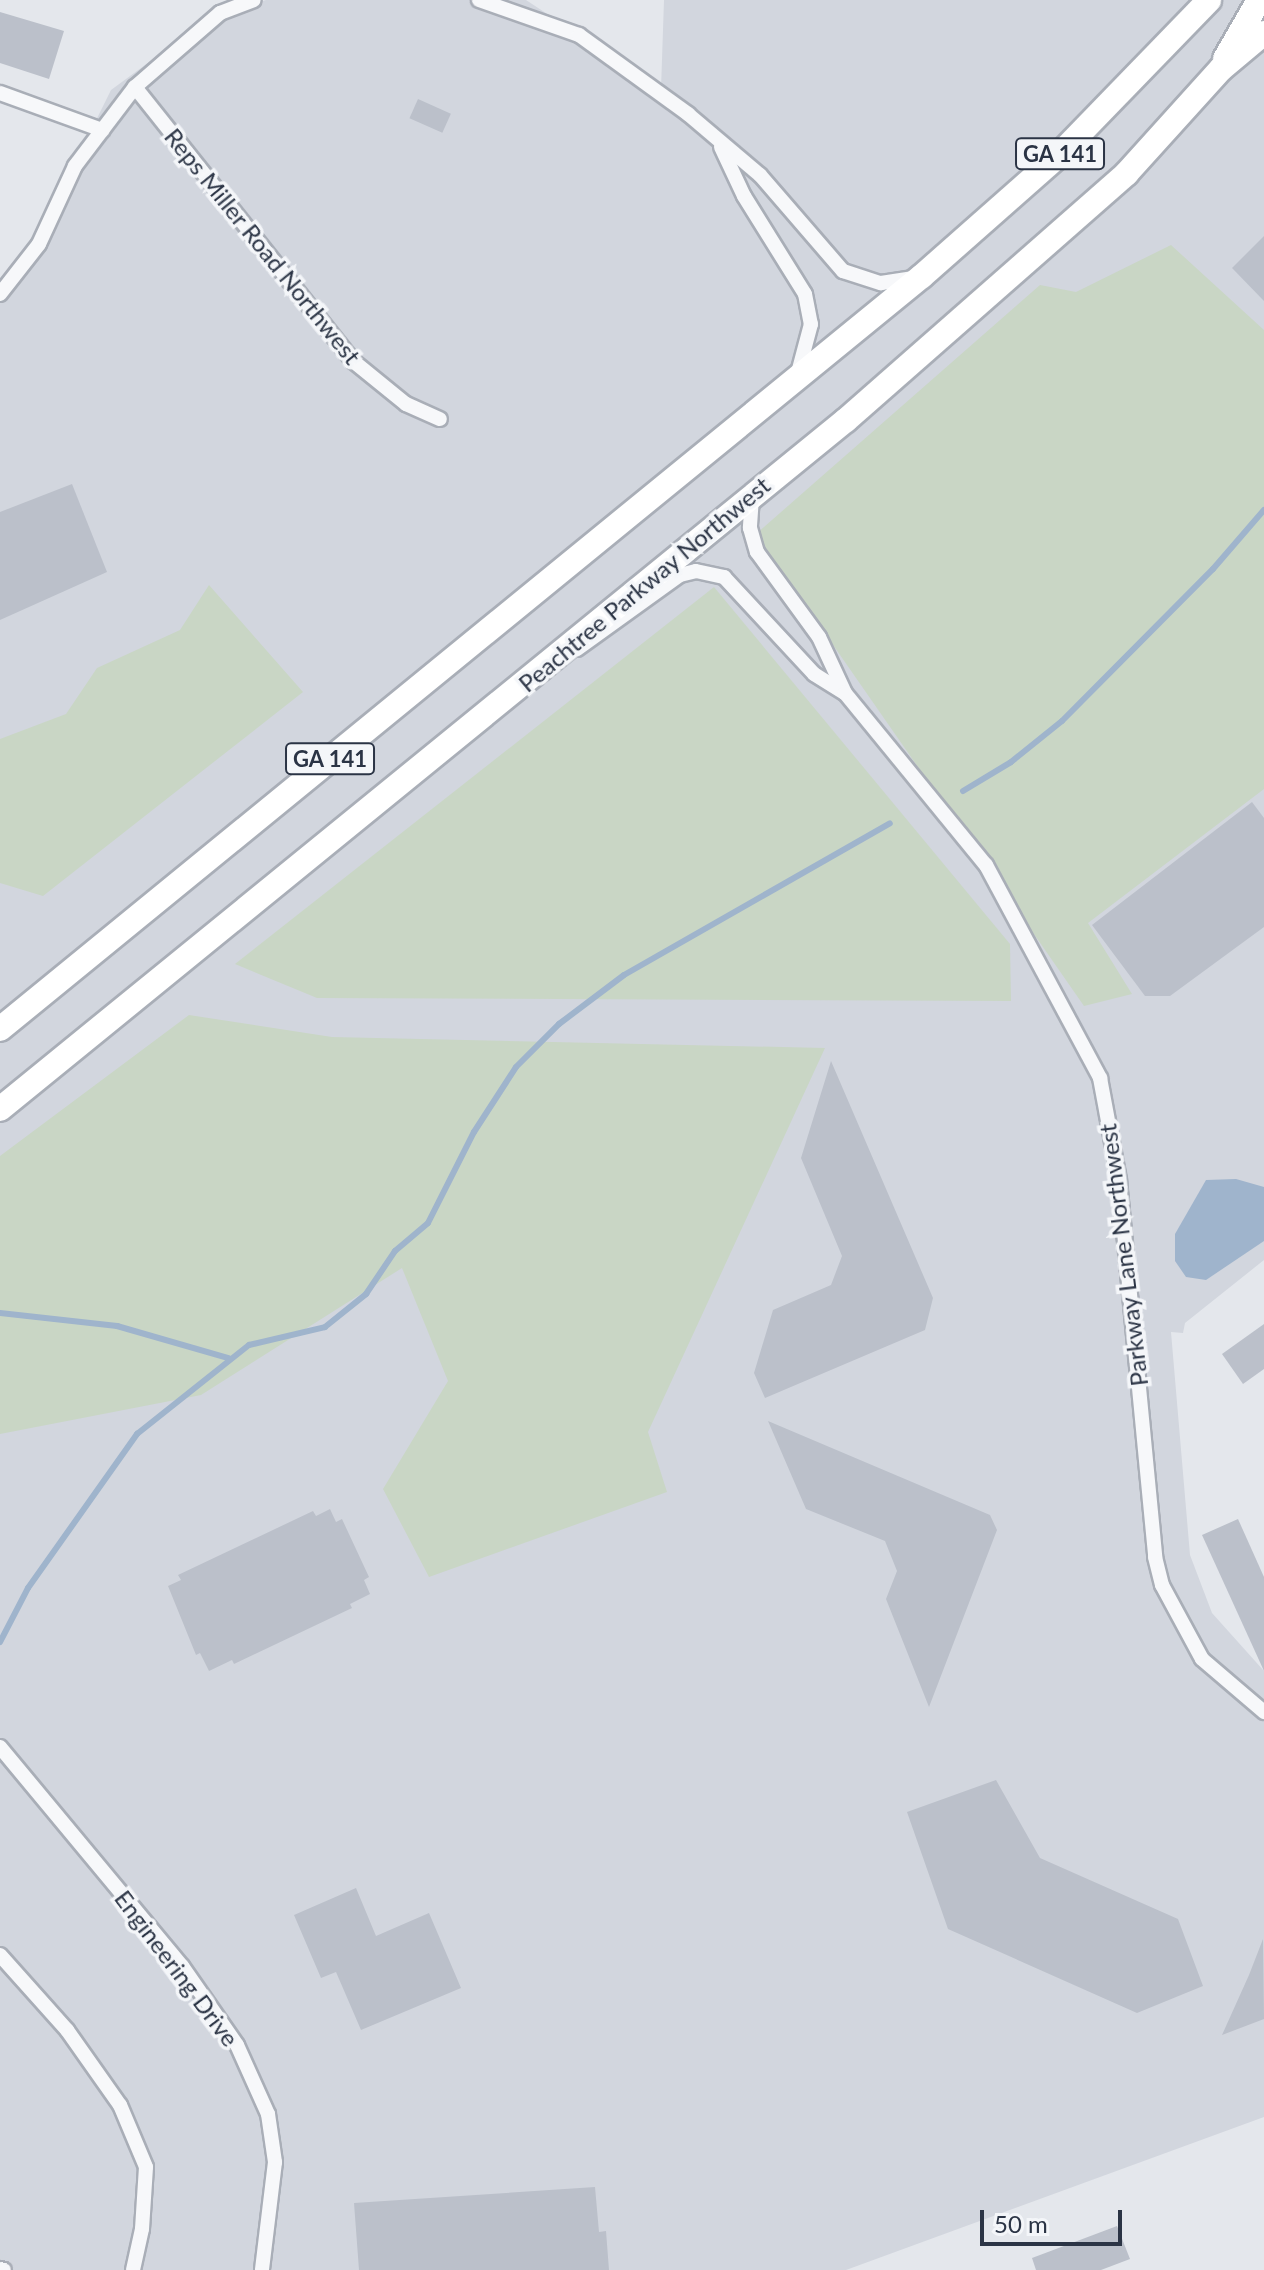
<!DOCTYPE html>
<style>
body{margin:0}
#map{position:relative;width:1264px;height:2270px;overflow:hidden;background:#e4e7ec;font-family:Lato,sans-serif}
div>[style]{position:absolute}
.built>*{inset:0;background:#d2d6de}
.green>*{inset:0;background:#c9d6c5}
.water>*{inset:0;background:#9fb4cc}
.stream>*{height:6px;margin:-3px;padding:0 3px;transform-origin:3px;border-radius:3px;background:#9fb4cc}
.building>*{inset:0;background:#bbc0ca;transform-origin:0 0}
.roads{filter:drop-shadow(2px 0 #a9aeb7) drop-shadow(-2px 0 #a9aeb7) drop-shadow(0 2px #a9aeb7) drop-shadow(0 -2px #a9aeb7)}
.minor>*{height:14px;margin:-7px;padding:0 7px;transform-origin:7px;border-radius:7px;background:#f7f8fa}
.trunk>*{height:24px;margin:-12px;padding:0 12px;transform-origin:12px;border-radius:12px;background:#fff}
span{translate:-50% -50%;white-space:nowrap;text-align:center;line-height:1.15;-webkit-text-stroke:7px #f4f6f9;paint-order:stroke}
.shield-label span{padding:2px 6px;background:#f4f6f9;border:2px solid;border-radius:6px;-webkit-text-stroke-width:0}
.shield-label{font-size:22px;color:#2b3445;font-weight:700}
.street-label{font-size:24px;color:#2b3445}
.scale{position:absolute;left:980px;top:2210px;width:142px;height:36px;box-sizing:border-box;border:4px solid #2b3445;border-top:0;padding-left:10px;font-size:24px;line-height:28px;white-space:nowrap;color:#2b3445;-webkit-text-stroke:6px #f4f6f9;paint-order:stroke}
</style>
<div id="map">
<div class="built">
<div style="clip-path:polygon(266px 0,526px 0,661px 89px,664px 0,1264px 0,1264px 1260px,1185px 1323px,1183px 1333px,1171px 1332px,1190px 1555px,1212px 1613px,1264px 1671px,1264px 2117px,846px 2270px,0 2270px,0 297px,14px 286px,111px 90px,209px 18px)"></div>
</div>
<div class="green">
<div style="clip-path:polygon(1171px 245px,1264px 330px,1264px 789px,1088px 923px,1132px 994px,1084px 1006px,756px 534px,1040px 285px,1076px 292px)"></div>
<div style="clip-path:polygon(209px 585px,303px 692px,43px 896px,0 883px,0 739px,66px 714px,97px 668px,180px 630px)"></div>
<div style="clip-path:polygon(714px 587px,1010px 944px,1011px 1001px,317px 998px,235px 964px)"></div>
<div style="clip-path:polygon(189px 1015px,332px 1037px,825px 1048px,648px 1432px,667px 1492px,429px 1577px,383px 1489px,448px 1381px,402px 1268px,201px 1395px,0 1434px,0 1156px)"></div>
</div>
<div class="water">
<div style="clip-path:polygon(1236px 1179px,1264px 1187px,1264px 1241px,1206px 1280px,1186px 1277px,1175px 1261px,1175px 1234px,1206px 1180px)"></div>
</div>
<div class="stream">
<div style="left:963px;top:791px;width:56px;rotate:-31.1deg"></div>
<div style="left:1011px;top:762px;width:65px;rotate:-38.8deg"></div>
<div style="left:1062px;top:721px;width:214px;rotate:-45.2deg"></div>
<div style="left:1213px;top:569px;width:78px;rotate:-49.2deg"></div>
<div style="left:0;top:1313px;width:118px;rotate:6.3deg"></div>
<div style="left:117px;top:1326px;width:116px;rotate:16.1deg"></div>
<div style="left:0;top:1642px;width:61px;rotate:-62.6deg"></div>
<div style="left:28px;top:1588px;width:189px;rotate:-54.7deg"></div>
<div style="left:137px;top:1434px;width:143px;rotate:-38.5deg"></div>
<div style="left:249px;top:1345px;width:78px;rotate:-13.3deg"></div>
<div style="left:325px;top:1327px;width:53px;rotate:-38.8deg"></div>
<div style="left:366px;top:1294px;width:52px;rotate:-56deg"></div>
<div style="left:395px;top:1251px;width:43px;rotate:-40.3deg"></div>
<div style="left:428px;top:1223px;width:102px;rotate:-63.2deg"></div>
<div style="left:474px;top:1132px;width:77px;rotate:-57.1deg"></div>
<div style="left:516px;top:1067px;width:61px;rotate:-45deg"></div>
<div style="left:559px;top:1024px;width:81px;rotate:-37deg"></div>
<div style="left:624px;top:975px;width:306px;rotate:-29.7deg"></div>
</div>
<div class="building">
<div style="clip-path:polygon(0 12px,64px 31px,49px 79px,0 63px)"></div>
<div style="left:418px;top:99px;width:36px;height:21px;rotate:24deg"></div>
<div style="clip-path:polygon(1264px 236px,1264px 301px,1232px 268px)"></div>
<div style="clip-path:polygon(72px 484px,107px 572px,0 620px,0 512px)"></div>
<div style="clip-path:polygon(1252px 802px,1264px 818px,1264px 927px,1170px 996px,1145px 996px,1092px 925px)"></div>
<div style="clip-path:polygon(831px 1061px,933px 1298px,925px 1330px,765px 1398px,754px 1373px,773px 1310px,831px 1285px,842px 1256px,801px 1158px)"></div>
<div style="clip-path:polygon(1264px 1324px,1264px 1369px,1243px 1384px,1222px 1354px)"></div>
<div style="clip-path:polygon(768px 1421px,990px 1515px,997px 1530px,929px 1707px,886px 1599px,897px 1571px,885px 1541px,806px 1509px)"></div>
<div style="clip-path:polygon(330px 1509px,336px 1522px,342px 1519px,369px 1577px,364px 1580px,370px 1594px,350px 1604px,352px 1608px,234px 1664px,232px 1660px,209px 1671px,200px 1653px,196px 1655px,168px 1586px,181px 1580px,178px 1575px,313px 1511px,316px 1516px)"></div>
<div style="clip-path:polygon(1238px 1519px,1264px 1577px,1264px 1671px,1202px 1535px)"></div>
<div style="clip-path:polygon(996px 1780px,1040px 1858px,1178px 1919px,1203px 1986px,1137px 2013px,948px 1929px,907px 1812px)"></div>
<div style="clip-path:polygon(356px 1888px,376px 1936px,429px 1913px,461px 1988px,361px 2030px,336px 1972px,321px 1978px,294px 1915px)"></div>
<div style="clip-path:polygon(1263px 1939px,1264px 2019px,1222px 2035px,1249px 1975px)"></div>
<div style="clip-path:polygon(595px 2187px,599px 2232px,606px 2231px,609px 2270px,359px 2270px,354px 2203px)"></div>
<div style="clip-path:polygon(1117px 2226px,1130px 2259px,1101px 2270px,1036px 2270px,1032px 2258px)"></div>
</div>
<div class="roads">
<div class="minor">
<div style="left:479px;top:0;width:106px;rotate:19.3deg"></div>
<div style="left:579px;top:35px;width:135px;rotate:35.9deg"></div>
<div style="left:688px;top:114px;width:94px;rotate:40.3deg"></div>
<div style="left:760px;top:175px;width:127px;rotate:49.2deg"></div>
<div style="left:843px;top:271px;width:40px;rotate:18deg"></div>
<div style="left:881px;top:283px;width:33px;rotate:-9deg"></div>
<div style="left:135px;top:87px;width:350px;rotate:51.5deg"></div>
<div style="left:353px;top:361px;width:68px;rotate:39.1deg"></div>
<div style="left:406px;top:404px;width:37px;rotate:24deg"></div>
<div style="left:0;top:93px;width:109px;rotate:19.9deg"></div>
<div style="left:721px;top:147px;width:54px;rotate:64.9deg"></div>
<div style="left:744px;top:196px;width:115px;rotate:58.1deg"></div>
<div style="left:805px;top:294px;width:31px;rotate:79deg"></div>
<div style="left:811px;top:324px;width:51px;rotate:104.9deg"></div>
<div style="left:0;top:294px;width:63px;rotate:-52deg"></div>
<div style="left:39px;top:244px;width:86px;rotate:-65.2deg"></div>
<div style="left:75px;top:166px;width:99px;rotate:-52.8deg"></div>
<div style="left:135px;top:87px;width:113px;rotate:-41deg"></div>
<div style="left:220px;top:13px;width:36px;rotate:-21deg"></div>
<div style="left:752px;top:497px;width:31px;rotate:94deg"></div>
<div style="left:750px;top:528px;width:25px;rotate:74deg"></div>
<div style="left:757px;top:552px;width:105px;rotate:53.9deg"></div>
<div style="left:819px;top:637px;width:62px;rotate:65.1deg"></div>
<div style="left:577px;top:649px;width:127px;rotate:-35.7deg"></div>
<div style="left:680px;top:575px;width:16px;rotate:-14deg"></div>
<div style="left:696px;top:571px;width:29px;rotate:12deg"></div>
<div style="left:724px;top:577px;width:132px;rotate:47.1deg"></div>
<div style="left:814px;top:674px;width:36px;rotate:32deg"></div>
<div style="left:845px;top:693px;width:222px;rotate:50.7deg"></div>
<div style="left:986px;top:865px;width:242px;rotate:61.8deg"></div>
<div style="left:1100px;top:1078px;width:104px;rotate:79.4deg"></div>
<div style="left:1119px;top:1180px;width:379px;rotate:84.5deg"></div>
<div style="left:1155px;top:1557px;width:29px;rotate:76deg"></div>
<div style="left:1162px;top:1585px;width:84px;rotate:61.6deg"></div>
<div style="left:1202px;top:1659px;width:82px;rotate:40.5deg"></div>
<div style="left:0;top:1747px;width:285px;rotate:50.3deg"></div>
<div style="left:182px;top:1966px;width:96px;rotate:55.2deg"></div>
<div style="left:237px;top:2045px;width:76px;rotate:65.8deg"></div>
<div style="left:268px;top:2114px;width:49px;rotate:81.7deg"></div>
<div style="left:275px;top:2162px;width:109px;rotate:96.9deg"></div>
<div style="left:0;top:1955px;width:101px;rotate:48.2deg"></div>
<div style="left:67px;top:2030px;width:92px;rotate:54.8deg"></div>
<div style="left:120px;top:2105px;width:67px;rotate:67.2deg"></div>
<div style="left:146px;top:2167px;width:62px;rotate:93.7deg"></div>
<div style="left:142px;top:2229px;width:42px;rotate:102.4deg"></div>
<div style="left:0;top:2269px;width:4px;rotate:14deg"></div>
</div>
<div class="trunk">
<div style="left:1225px;top:59px;width:68px;rotate:-60deg"></div>
<div style="left:0;top:1029px;width:1190px;rotate:-39.24deg"></div>
<div style="left:922px;top:276px;width:181px;rotate:-41.4deg"></div>
<div style="left:1058px;top:156px;width:217px;rotate:-45.9deg"></div>
<div style="left:0;top:1109px;width:1091px;rotate:-39.16deg"></div>
<div style="left:846px;top:420px;width:373px;rotate:-41.3deg"></div>
<div style="left:1126px;top:174px;width:142px;rotate:-47.9deg"></div>
<div style="left:1221px;top:69px;width:56px;rotate:-39.9deg"></div>
</div>
</div>
<div class="shield-label">
<span style="left:1060px;top:154px">GA 141</span>
<span style="left:330px;top:759px">GA 141</span>
</div>
<div class="street-label">
<span style="left:263px;top:246px;rotate:51deg">Reps Miller Road Northwest</span>
<span style="left:644px;top:584px;rotate:-40deg">Peachtree Parkway Northwest</span>
<span style="left:1123px;top:1255px;rotate:-97deg">Parkway Lane Northwest</span>
<span style="left:177px;top:1968px;rotate:53deg">Engineering Drive</span>
</div>
<div class="scale">50 m</div>
</div>
